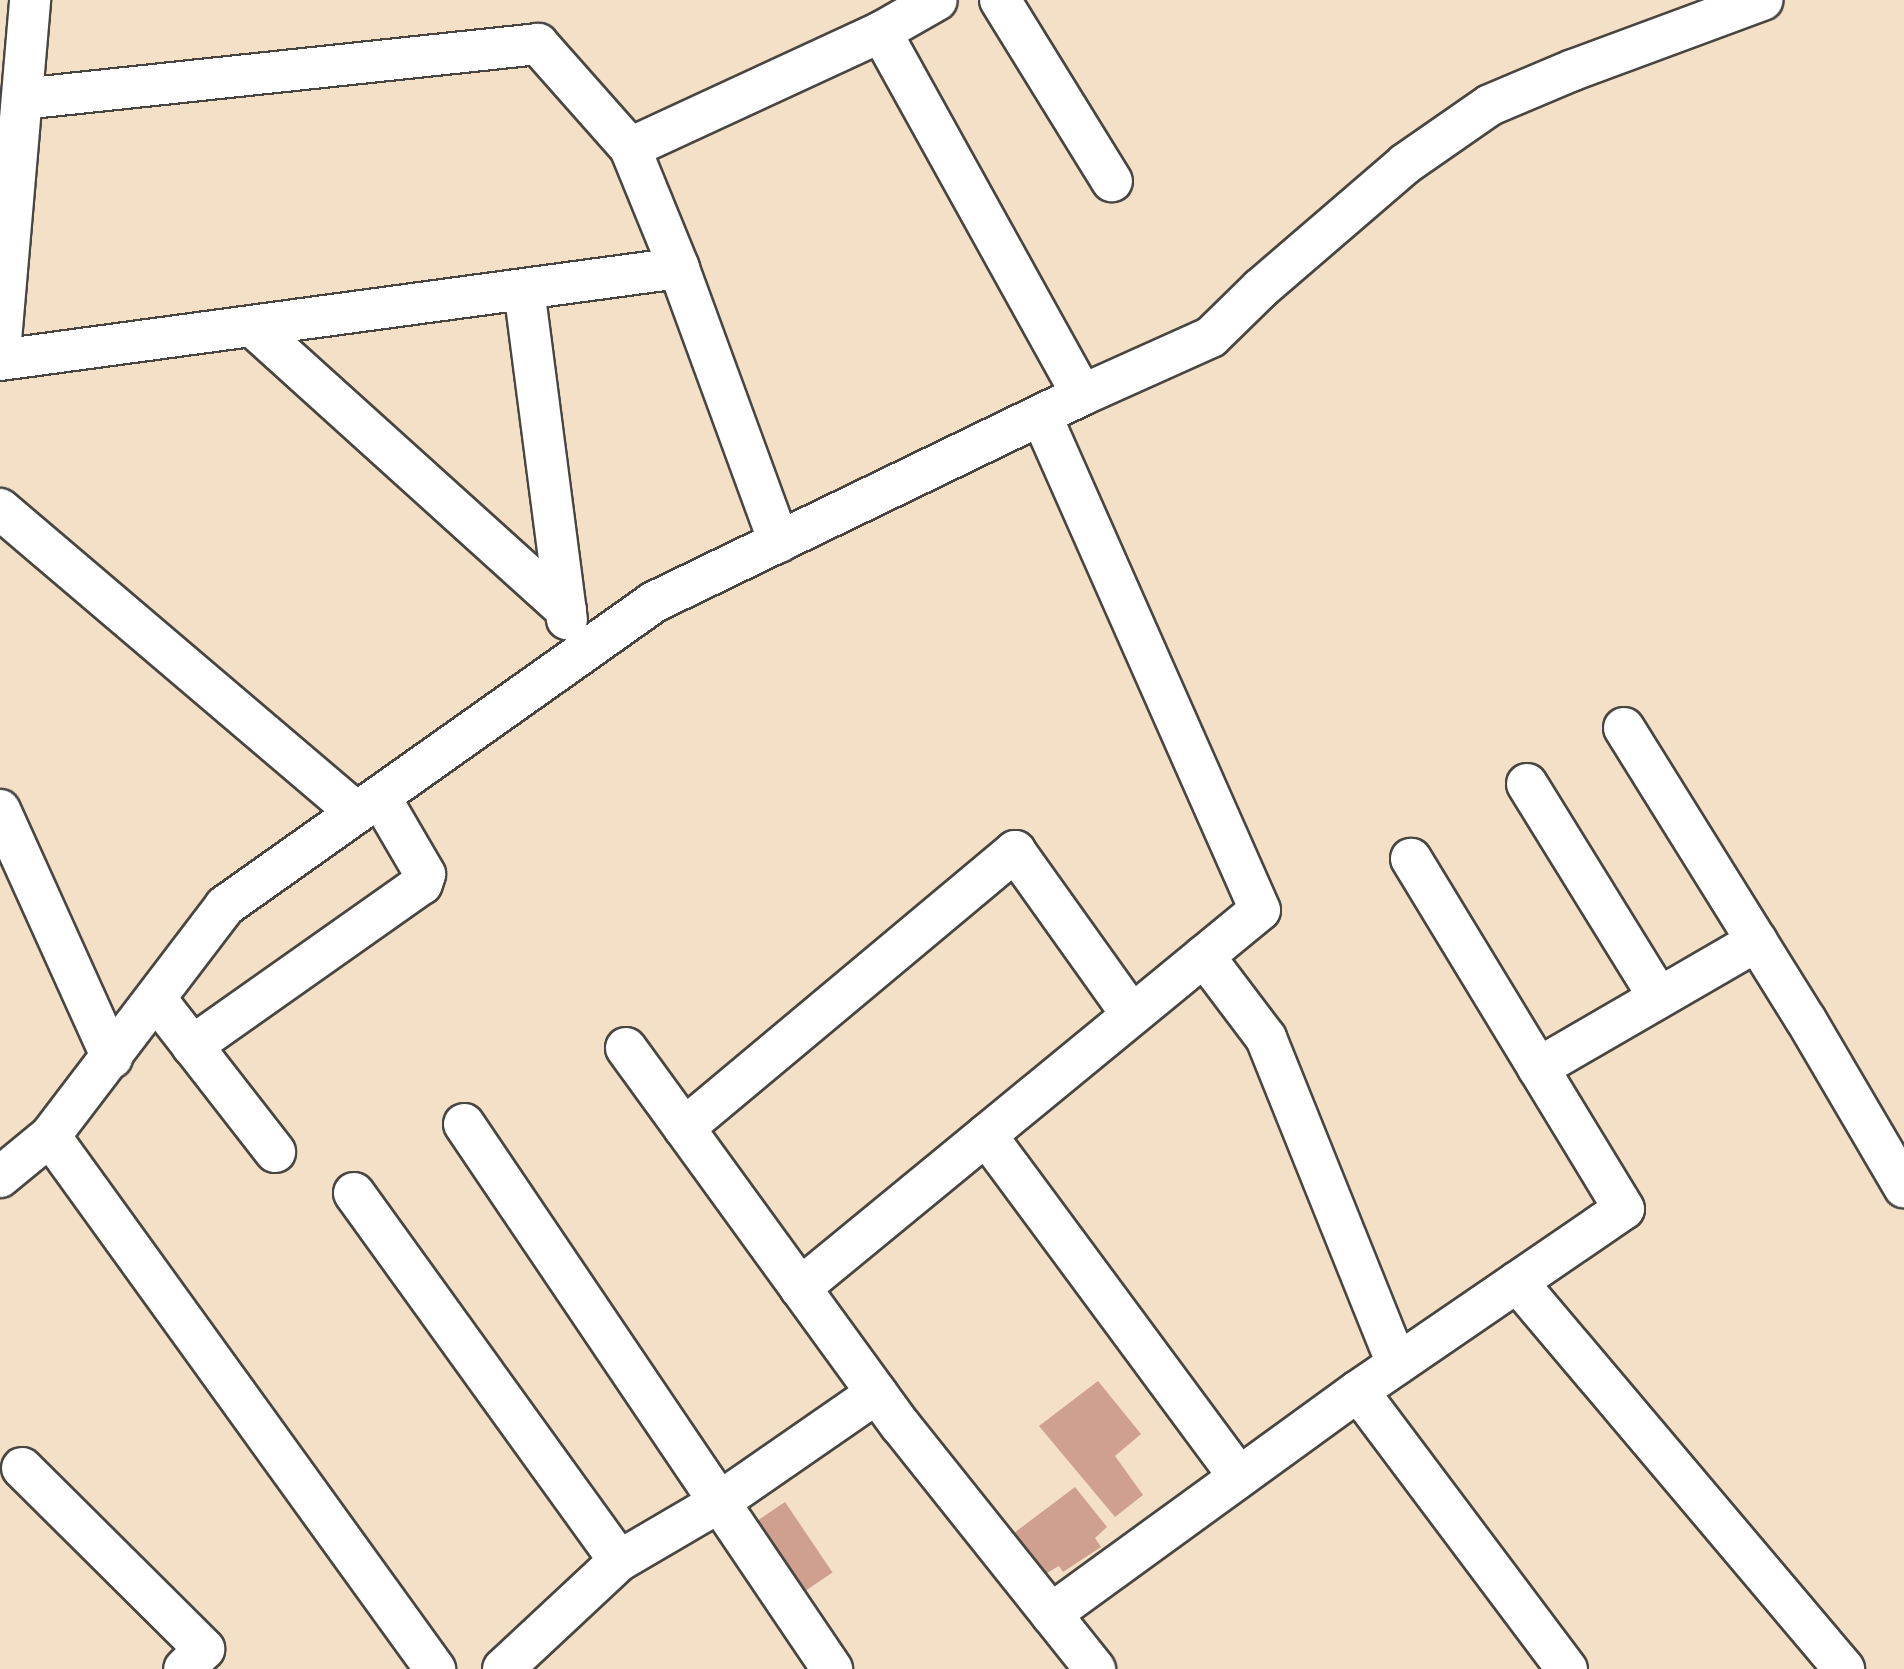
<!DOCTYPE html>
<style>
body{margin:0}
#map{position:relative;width:1904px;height:1669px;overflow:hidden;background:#f3e0c6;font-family:"Indie Flower",sans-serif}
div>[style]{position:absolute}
.building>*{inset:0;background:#cfa08d;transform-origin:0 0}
.roads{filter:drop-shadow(2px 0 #494642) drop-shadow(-2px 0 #494642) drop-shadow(0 2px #494642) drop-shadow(0 -2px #494642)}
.minor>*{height:40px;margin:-20px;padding:0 20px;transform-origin:20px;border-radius:20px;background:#fff}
span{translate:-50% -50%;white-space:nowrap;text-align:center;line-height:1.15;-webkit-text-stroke:8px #f7f3e8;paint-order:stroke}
</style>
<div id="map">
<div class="building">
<div style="clip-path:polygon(1098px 1381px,1141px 1434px,1115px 1456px,1143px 1495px,1115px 1517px,1039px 1426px)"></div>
<div style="clip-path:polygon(1075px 1487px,1107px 1527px,1095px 1538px,1101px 1547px,1063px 1572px,1059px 1566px,1045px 1574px,1014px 1533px)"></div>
<div style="left:785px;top:1502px;width:85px;height:50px;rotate:56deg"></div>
</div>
<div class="roads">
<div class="minor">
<div style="left:1000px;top:0;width:213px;rotate:58.3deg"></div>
<div style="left:881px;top:32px;width:415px;rotate:61deg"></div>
<div style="left:22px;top:99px;width:519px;rotate:-6.08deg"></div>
<div style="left:538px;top:44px;width:139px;rotate:48.5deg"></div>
<div style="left:524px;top:289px;width:333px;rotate:82.6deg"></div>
<div style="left:252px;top:326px;width:423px;rotate:42.1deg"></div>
<div style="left:0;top:352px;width:353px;rotate:-85.1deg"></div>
<div style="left:0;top:360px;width:685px;rotate:-7.72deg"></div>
<div style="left:0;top:509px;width:467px;rotate:40.4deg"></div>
<div style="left:779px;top:542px;width:292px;rotate:-110.1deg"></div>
<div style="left:679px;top:268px;width:130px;rotate:-112.2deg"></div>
<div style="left:630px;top:148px;width:277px;rotate:-24.8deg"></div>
<div style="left:881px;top:32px;width:64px;rotate:-29.7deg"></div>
<div style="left:1624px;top:728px;width:344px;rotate:58.1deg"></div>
<div style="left:1806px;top:1020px;width:194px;rotate:59.6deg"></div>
<div style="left:1527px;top:784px;width:251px;rotate:58.3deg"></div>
<div style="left:0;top:810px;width:272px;rotate:65.7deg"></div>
<div style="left:1204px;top:956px;width:103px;rotate:52.9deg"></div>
<div style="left:1266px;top:1038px;width:351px;rotate:68.1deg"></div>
<div style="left:156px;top:999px;width:194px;rotate:52.1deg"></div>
<div style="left:192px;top:1046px;width:281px;rotate:-35.2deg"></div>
<div style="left:422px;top:884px;width:10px;rotate:-73deg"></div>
<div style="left:425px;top:874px;width:89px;rotate:-120.3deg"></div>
<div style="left:626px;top:1048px;width:467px;rotate:54deg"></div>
<div style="left:901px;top:1426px;width:311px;rotate:51.4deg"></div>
<div style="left:1538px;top:1068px;width:253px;rotate:-30.1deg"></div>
<div style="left:464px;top:1124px;width:658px;rotate:55.97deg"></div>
<div style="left:684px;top:1128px;width:432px;rotate:-39.9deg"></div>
<div style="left:1015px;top:851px;width:201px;rotate:54.5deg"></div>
<div style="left:986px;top:1135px;width:425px;rotate:53.5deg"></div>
<div style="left:50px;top:1136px;width:658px;rotate:54.16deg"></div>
<div style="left:0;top:1177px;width:65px;rotate:-39.4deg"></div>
<div style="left:50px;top:1136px;width:289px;rotate:-52.7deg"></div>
<div style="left:225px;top:906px;width:526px;rotate:-35.32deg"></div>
<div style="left:654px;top:602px;width:475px;rotate:-25.8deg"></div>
<div style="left:1082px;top:395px;width:141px;rotate:-24.2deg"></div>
<div style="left:1211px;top:337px;width:70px;rotate:-44.4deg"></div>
<div style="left:1261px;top:288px;width:190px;rotate:-40.7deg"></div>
<div style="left:1405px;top:164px;width:103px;rotate:-34.8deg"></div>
<div style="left:1490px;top:105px;width:90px;rotate:-22.9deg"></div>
<div style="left:1573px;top:70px;width:202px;rotate:-20.3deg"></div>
<div style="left:354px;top:1193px;width:453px;rotate:54.2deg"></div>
<div style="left:1517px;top:1282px;width:507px;rotate:49.8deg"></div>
<div style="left:800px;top:1288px;width:595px;rotate:-39.41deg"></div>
<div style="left:1260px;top:910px;width:541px;rotate:-113.87deg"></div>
<div style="left:1358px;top:1391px;width:348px;rotate:53.1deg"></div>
<div style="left:22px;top:1468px;width:257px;rotate:44.8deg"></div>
<div style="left:204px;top:1649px;width:28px;rotate:135deg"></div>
<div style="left:1051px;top:1614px;width:379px;rotate:-36deg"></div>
<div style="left:1358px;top:1391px;width:322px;rotate:-34.4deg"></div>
<div style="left:1624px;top:1209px;width:410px;rotate:-121.3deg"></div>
<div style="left:503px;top:1669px;width:158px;rotate:-43deg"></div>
<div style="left:619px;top:1561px;width:115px;rotate:-30.4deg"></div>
<div style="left:718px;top:1503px;width:193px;rotate:-34.7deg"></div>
</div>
</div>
</div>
